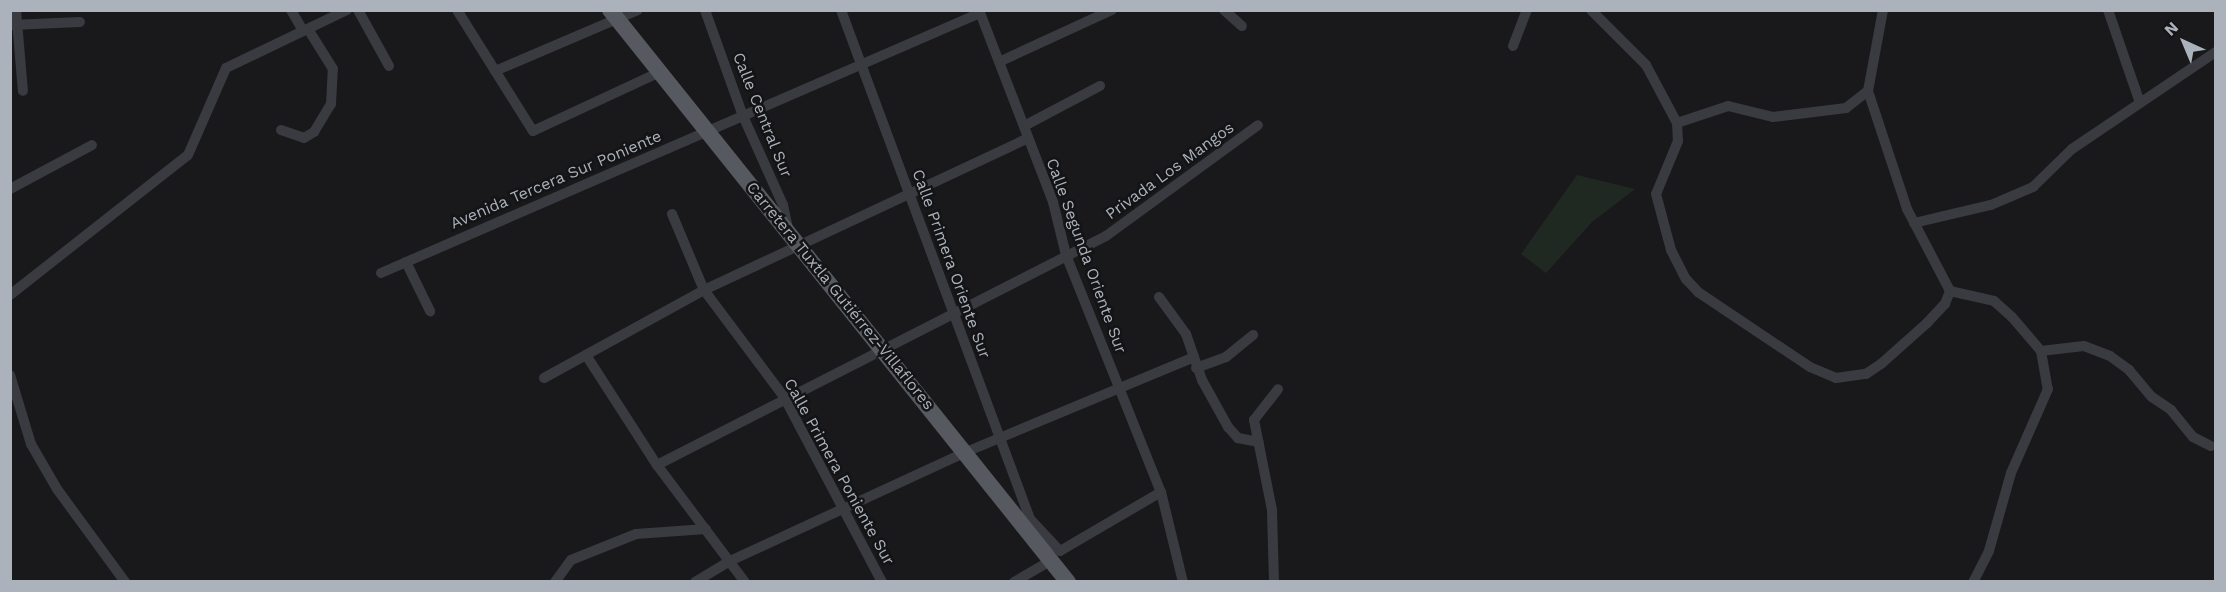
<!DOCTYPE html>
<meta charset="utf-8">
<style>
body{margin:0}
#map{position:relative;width:2226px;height:592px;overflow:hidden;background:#19191b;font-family:"Work Sans",sans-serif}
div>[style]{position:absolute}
.green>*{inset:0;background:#202921}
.minor>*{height:10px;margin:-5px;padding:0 5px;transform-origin:5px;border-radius:5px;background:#3a3b40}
.primary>*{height:16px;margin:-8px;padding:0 8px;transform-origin:8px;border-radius:8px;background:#56595f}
span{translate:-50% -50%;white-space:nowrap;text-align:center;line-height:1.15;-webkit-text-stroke:5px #141416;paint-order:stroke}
.street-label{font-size:16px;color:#abb2bb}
.frame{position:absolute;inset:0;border:12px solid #abb2bb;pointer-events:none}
.north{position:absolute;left:2154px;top:12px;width:60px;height:60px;-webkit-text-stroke:4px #141416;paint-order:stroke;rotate:316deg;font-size:16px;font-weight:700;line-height:24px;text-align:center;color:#abb2bb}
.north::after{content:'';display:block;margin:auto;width:21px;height:27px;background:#abb2bb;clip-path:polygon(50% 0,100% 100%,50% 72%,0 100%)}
</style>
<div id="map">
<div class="green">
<div style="clip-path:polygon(1577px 175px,1635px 189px,1592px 222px,1546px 273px,1521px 254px)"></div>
</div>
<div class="minor">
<div style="left:16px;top:10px;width:81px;rotate:85.1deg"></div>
<div style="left:291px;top:10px;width:24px;rotate:60deg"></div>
<div style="left:358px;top:10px;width:64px;rotate:61deg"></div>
<div style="left:457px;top:10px;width:143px;rotate:57.9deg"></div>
<div style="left:533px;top:131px;width:140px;rotate:-24.9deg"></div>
<div style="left:705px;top:10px;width:113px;rotate:70.3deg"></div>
<div style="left:743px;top:116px;width:98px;rotate:65.8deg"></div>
<div style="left:783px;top:205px;width:25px;rotate:78deg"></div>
<div style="left:841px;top:10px;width:543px;rotate:69.63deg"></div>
<div style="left:1030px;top:519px;width:9px;rotate:122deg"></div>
<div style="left:979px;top:10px;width:206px;rotate:68.9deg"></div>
<div style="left:1053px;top:202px;width:55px;rotate:76.2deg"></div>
<div style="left:1066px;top:255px;width:255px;rotate:68.2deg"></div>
<div style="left:1161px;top:492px;width:93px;rotate:76.3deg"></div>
<div style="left:1224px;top:10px;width:24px;rotate:42deg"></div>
<div style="left:1591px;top:10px;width:78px;rotate:45deg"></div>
<div style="left:1646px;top:65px;width:66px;rotate:61.9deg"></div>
<div style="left:1677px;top:123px;width:18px;rotate:87deg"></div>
<div style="left:1678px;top:141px;width:57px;rotate:112.5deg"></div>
<div style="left:1656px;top:194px;width:58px;rotate:75deg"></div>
<div style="left:1671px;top:250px;width:33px;rotate:63deg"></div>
<div style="left:1686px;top:279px;width:18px;rotate:47deg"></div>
<div style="left:1698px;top:292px;width:135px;rotate:33.8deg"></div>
<div style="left:1810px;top:367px;width:28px;rotate:23deg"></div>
<div style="left:1836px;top:378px;width:30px;rotate:-8deg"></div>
<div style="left:1866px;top:374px;width:18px;rotate:-34deg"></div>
<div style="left:1881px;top:364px;width:62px;rotate:-41.7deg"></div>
<div style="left:1927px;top:323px;width:26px;rotate:-47deg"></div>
<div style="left:1945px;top:304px;width:14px;rotate:-69deg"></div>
<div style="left:2108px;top:10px;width:98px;rotate:71deg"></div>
<div style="left:11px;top:25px;width:69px;rotate:-2.5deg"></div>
<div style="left:1513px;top:46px;width:39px;rotate:-69deg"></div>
<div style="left:1001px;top:61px;width:122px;rotate:-24.7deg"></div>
<div style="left:495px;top:71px;width:155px;rotate:-23.1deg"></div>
<div style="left:1868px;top:91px;width:124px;rotate:71.7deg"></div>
<div style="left:1907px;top:209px;width:93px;rotate:62.3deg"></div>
<div style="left:1677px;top:123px;width:54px;rotate:-18.4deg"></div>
<div style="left:1728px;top:106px;width:46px;rotate:13.7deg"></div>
<div style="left:1773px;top:117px;width:74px;rotate:-7deg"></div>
<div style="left:1846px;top:108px;width:28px;rotate:-38deg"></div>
<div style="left:1868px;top:91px;width:82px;rotate:-79.5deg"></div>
<div style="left:1024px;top:126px;width:86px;rotate:-27.8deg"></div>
<div style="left:281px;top:130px;width:24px;rotate:19deg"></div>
<div style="left:304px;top:138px;width:12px;rotate:-31deg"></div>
<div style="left:314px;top:132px;width:33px;rotate:-59deg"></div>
<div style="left:331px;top:104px;width:35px;rotate:-87deg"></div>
<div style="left:333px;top:69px;width:47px;rotate:-122deg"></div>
<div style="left:10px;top:189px;width:93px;rotate:-28.2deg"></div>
<div style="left:672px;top:214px;width:82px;rotate:67.2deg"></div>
<div style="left:704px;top:290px;width:134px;rotate:53.2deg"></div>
<div style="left:784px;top:397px;width:209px;rotate:62.1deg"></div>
<div style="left:1914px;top:223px;width:79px;rotate:-13.2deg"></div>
<div style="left:1991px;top:205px;width:46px;rotate:-23.2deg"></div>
<div style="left:2033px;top:187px;width:54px;rotate:-44.3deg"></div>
<div style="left:2072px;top:149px;width:174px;rotate:-34deg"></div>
<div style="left:406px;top:262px;width:55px;rotate:63.9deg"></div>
<div style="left:381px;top:273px;width:653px;rotate:-23.46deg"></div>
<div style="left:1950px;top:291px;width:45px;rotate:12.8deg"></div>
<div style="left:1994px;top:301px;width:24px;rotate:42deg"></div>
<div style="left:2012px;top:317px;width:45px;rotate:49.5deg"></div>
<div style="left:2041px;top:351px;width:39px;rotate:80deg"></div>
<div style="left:2048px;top:389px;width:92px;rotate:113.8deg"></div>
<div style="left:2011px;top:473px;width:81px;rotate:105.8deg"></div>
<div style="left:1989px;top:551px;width:35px;rotate:117deg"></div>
<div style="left:10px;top:295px;width:226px;rotate:-38.2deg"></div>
<div style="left:188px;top:155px;width:95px;rotate:-66.4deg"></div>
<div style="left:226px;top:68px;width:134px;rotate:-25.6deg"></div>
<div style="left:1159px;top:297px;width:46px;rotate:53.9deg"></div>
<div style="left:1186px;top:334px;width:49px;rotate:70.8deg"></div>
<div style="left:1202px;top:380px;width:54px;rotate:61deg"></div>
<div style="left:1228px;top:427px;width:15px;rotate:48deg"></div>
<div style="left:1238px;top:438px;width:21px;rotate:11deg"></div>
<div style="left:2041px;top:351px;width:43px;rotate:-6.6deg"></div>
<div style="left:2084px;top:346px;width:28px;rotate:21deg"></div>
<div style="left:2110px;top:356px;width:24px;rotate:36deg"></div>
<div style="left:2129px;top:370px;width:35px;rotate:50deg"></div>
<div style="left:2152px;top:397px;width:23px;rotate:34deg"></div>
<div style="left:2171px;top:410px;width:35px;rotate:51deg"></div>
<div style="left:2193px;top:437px;width:20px;rotate:27deg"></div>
<div style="left:586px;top:355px;width:131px;rotate:57.2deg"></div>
<div style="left:657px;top:465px;width:146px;rotate:53.1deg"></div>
<div style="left:1196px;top:368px;width:32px;rotate:-20deg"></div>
<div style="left:1226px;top:357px;width:35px;rotate:-39deg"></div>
<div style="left:10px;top:375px;width:72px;rotate:73.1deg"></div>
<div style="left:31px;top:444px;width:52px;rotate:60deg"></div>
<div style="left:57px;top:489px;width:115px;rotate:53.8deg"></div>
<div style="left:544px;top:378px;width:183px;rotate:-28.8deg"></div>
<div style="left:704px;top:290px;width:358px;rotate:-25.1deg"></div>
<div style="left:657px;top:465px;width:504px;rotate:-27.02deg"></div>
<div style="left:1106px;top:236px;width:188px;rotate:-36.1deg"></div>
<div style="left:1030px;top:519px;width:44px;rotate:46.8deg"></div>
<div style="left:1060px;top:551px;width:117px;rotate:-30.3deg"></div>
<div style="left:555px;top:582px;width:27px;rotate:-54deg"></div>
<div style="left:571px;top:560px;width:70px;rotate:-21.8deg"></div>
<div style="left:636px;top:534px;width:70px;rotate:-4.1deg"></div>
<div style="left:695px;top:582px;width:41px;rotate:-31deg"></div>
<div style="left:730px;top:561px;width:260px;rotate:-24.8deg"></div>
<div style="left:966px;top:452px;width:247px;rotate:-22.6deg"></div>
<div style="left:1014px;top:582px;width:44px;rotate:-30.1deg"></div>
<div style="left:1274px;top:582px;width:72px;rotate:-91.6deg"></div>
<div style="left:1272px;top:510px;width:92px;rotate:-101.3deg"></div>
<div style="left:1254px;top:420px;width:39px;rotate:-52deg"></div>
</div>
<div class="primary">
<div style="left:610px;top:10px;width:733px;rotate:51.32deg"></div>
</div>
<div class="street-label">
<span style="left:762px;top:115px;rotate:68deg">Calle Central Sur</span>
<span style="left:1170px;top:171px;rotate:-36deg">Privada Los Mangos</span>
<span style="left:556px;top:180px;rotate:-23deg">Avenida Tercera Sur Poniente</span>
<span style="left:1086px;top:256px;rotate:70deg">Calle Segunda Oriente Sur</span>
<span style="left:951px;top:264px;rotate:70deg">Calle Primera Oriente Sur</span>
<span style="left:840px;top:296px;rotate:51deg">Carretera Tuxtla Gutiérrez-Villaflores</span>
<span style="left:839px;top:472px;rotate:61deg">Calle Primera Poniente Sur</span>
</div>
<div class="frame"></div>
<div class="north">N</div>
</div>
